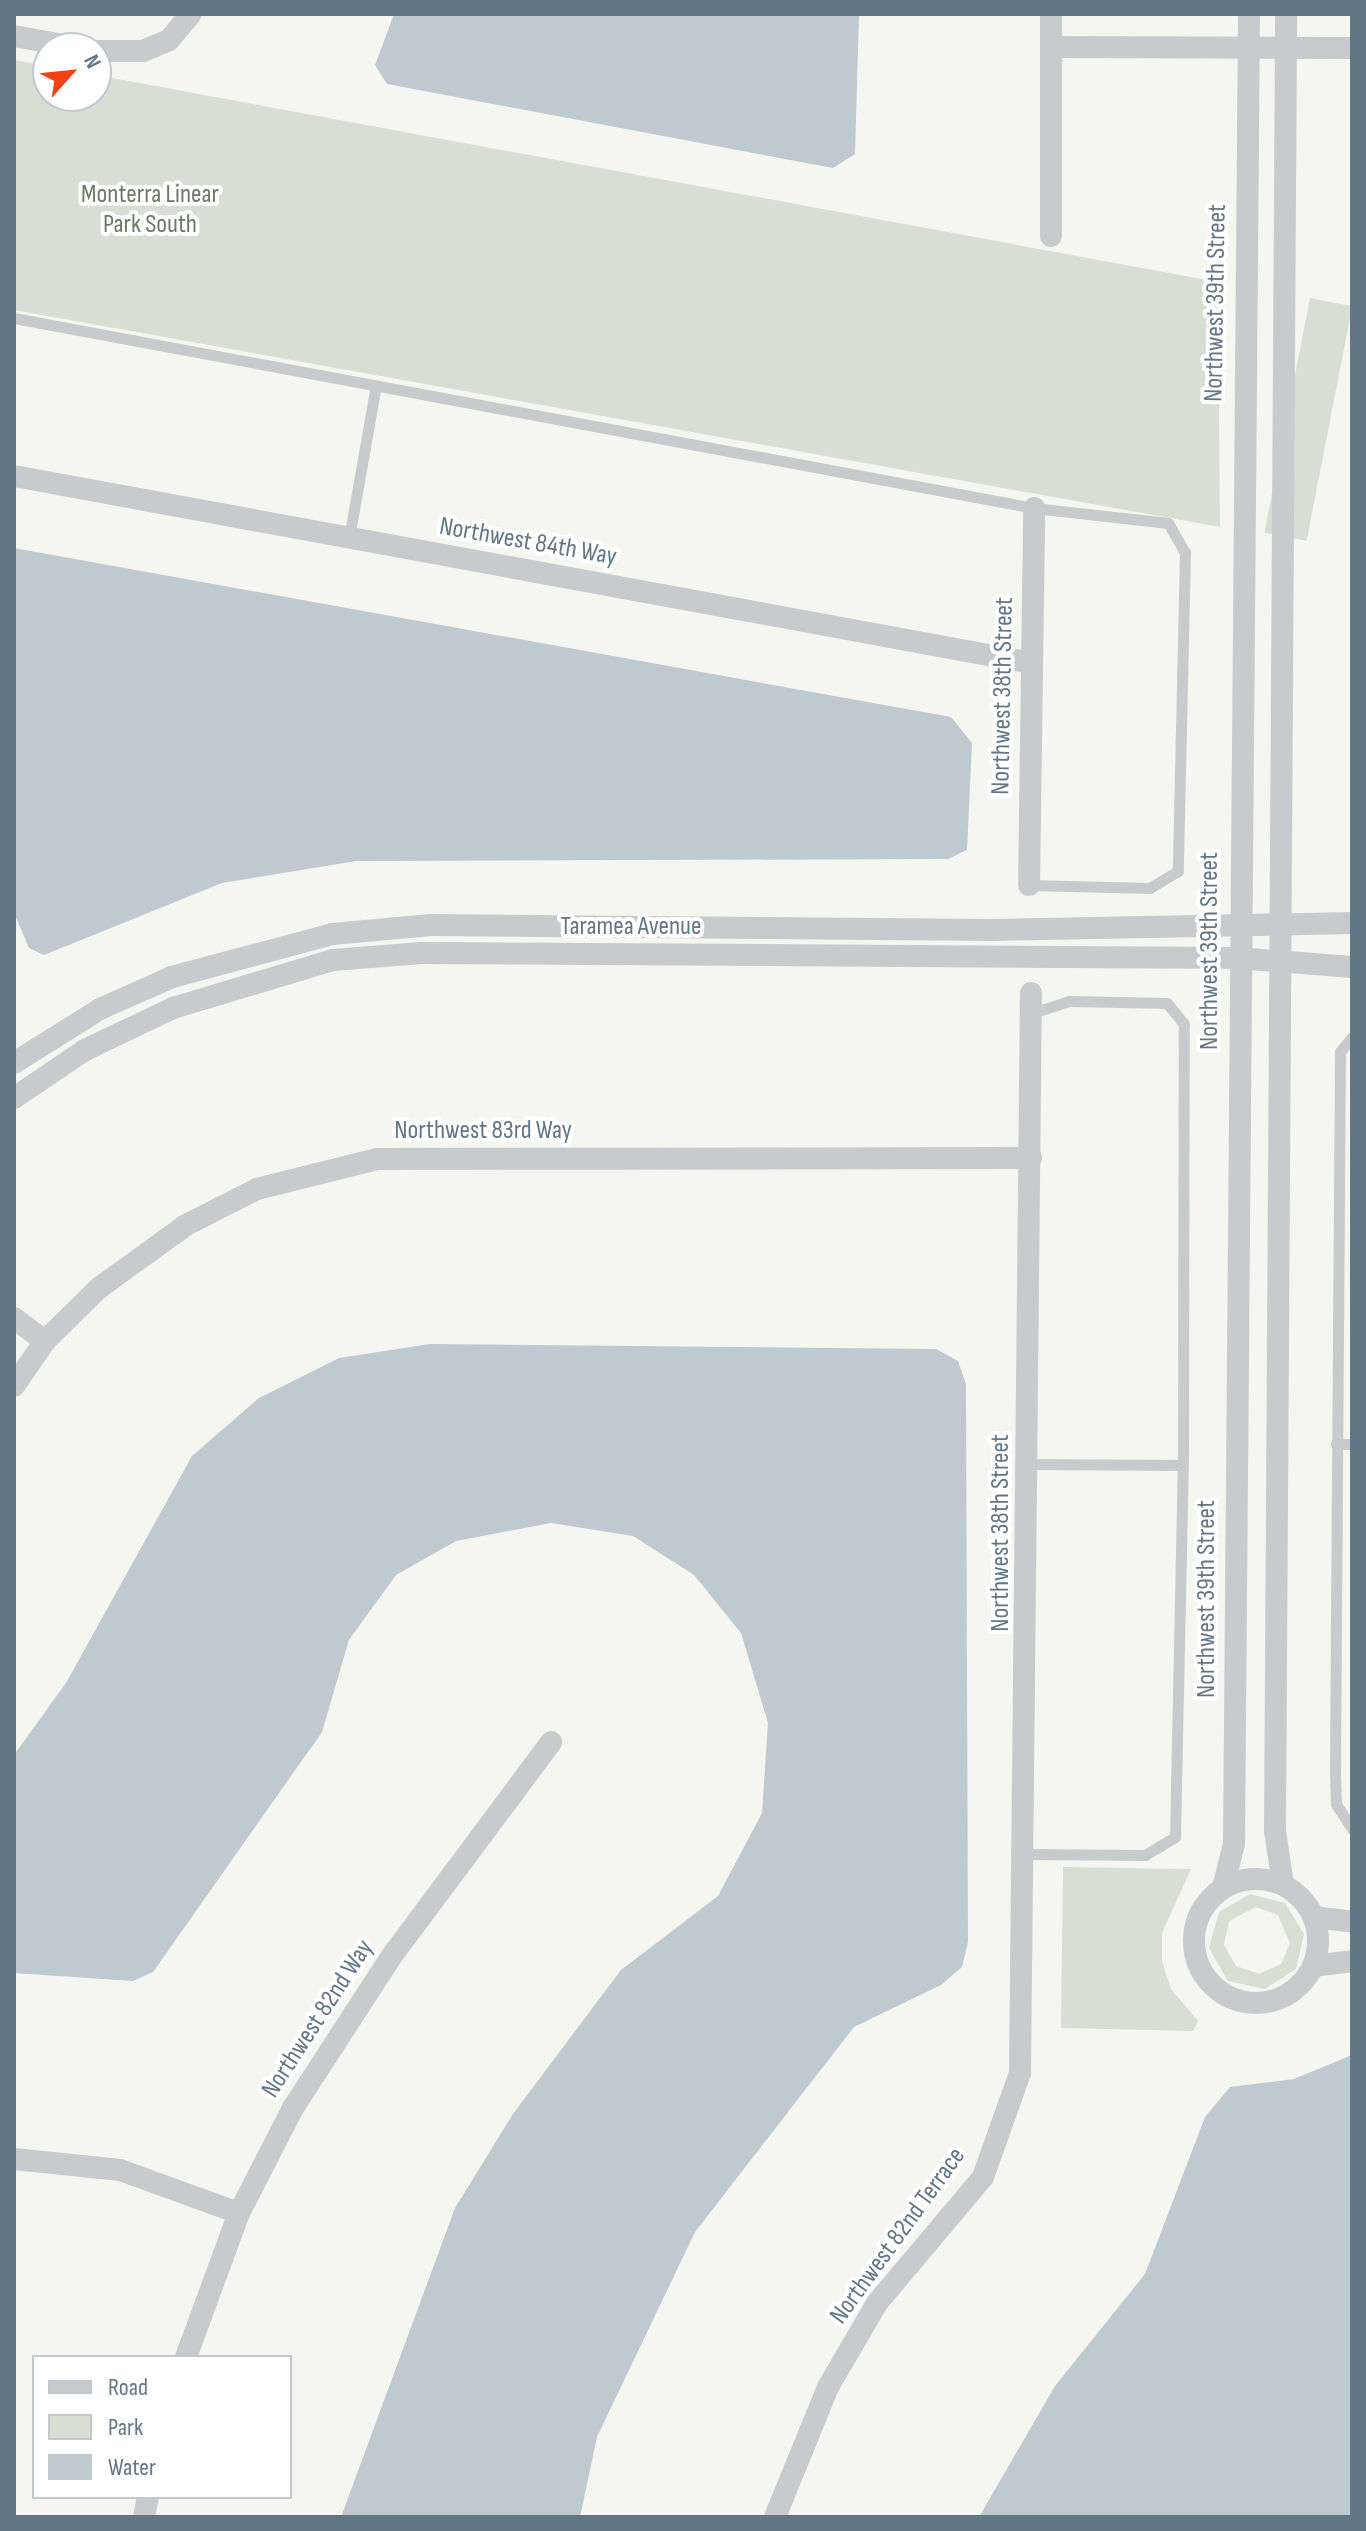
<!DOCTYPE html>
<style>
body{margin:0}
#map{position:relative;width:1366px;height:2531px;overflow:hidden;background:#f6f6f1;font-family:"Sofia Sans Condensed",sans-serif}
div>[style]{position:absolute}
.green>*{inset:0;background:#d7ded2;transform-origin:0 0}
.water>*{inset:0;background:#becacf}
.service>*{height:11px;margin:-5.5px;padding:0 5.5px;transform-origin:5.5px;border-radius:5.5px;background:#c8cbce}
.minor>*{height:22px;margin:-11px;padding:0 11px;transform-origin:11px;border-radius:11px;background:#c8cbce}
.minor>.ring{margin:-11px;padding:0;box-sizing:content-box;background:none;border:22px solid #c8cbce;border-radius:50%}
span{translate:-50% -50%;white-space:nowrap;text-align:center;line-height:1.15;-webkit-text-stroke:8px #fff;paint-order:stroke}
.park-label{font-size:26px;color:#677c61}
.street-label{font-size:26px;color:#627785}
.frame{position:absolute;inset:0;border:16px solid #627785;pointer-events:none}
.legend{position:absolute;left:32px;top:2355px;width:260px;height:144px;box-sizing:border-box;background:#fff;border:2px solid #c0c9ce;margin:0;padding:10px 14px;list-style:none;font-size:24px;color:#627785}
.legend li{display:flex;align-items:center;gap:16px;height:40px}
.legend b{width:40px;border:2px solid #c0c9ce}
.north{position:absolute;left:32px;top:32px;width:80px;height:80px;box-sizing:border-box;background:#fff;border:2px solid #c0c9ce;border-radius:50%;rotate:63deg;font-size:22px;font-weight:700;line-height:32px;text-align:center;color:#627785}
.north::after{content:'';display:block;margin:auto;width:28px;height:36px;background:#f24215;clip-path:polygon(50% 0,100% 100%,50% 72%,0 100%)}
</style>
<div id="map">
<div class="green">
<div style="clip-path:polygon(14px 60px,48px 66px,48px 96px,96px 96px,96px 75px,1218px 282px,1220px 527px,14px 310px)"></div>
<div style="left:1310px;top:298px;width:43px;height:239px;rotate:11deg"></div>
<div style="clip-path:polygon(1063px 1867px,1191px 1869px,1162px 1933px,1162px 1961px,1171px 1989px,1198px 2021px,1193px 2031px,1061px 2028px)"></div>
<div style="clip-path:polygon(evenodd,1250px 1894px,1285px 1903px,1304px 1934px,1296px 1969px,1265px 1989px,1228px 1981px,1209px 1948px,1219px 1912px,1250px 1894px,1256px 1907px,1278px 1915px,1290px 1943px,1281px 1964px,1259px 1974px,1236px 1966px,1224px 1945px,1229px 1921px,1256px 1907px)"></div>
</div>
<div class="water">
<div style="clip-path:polygon(394px 14px,859px 14px,855px 154px,833px 168px,387px 84px,375px 65px)"></div>
<div style="clip-path:polygon(14px 548px,951px 717px,972px 743px,967px 850px,948px 859px,356px 861px,222px 883px,44px 955px,29px 948px,14px 913px)"></div>
<div style="clip-path:polygon(430px 1344px,936px 1349px,958px 1361px,966px 1384px,968px 1942px,962px 1967px,941px 1985px,854px 2027px,695px 2232px,597px 2437px,580px 2517px,341px 2517px,455px 2208px,513px 2114px,621px 1970px,718px 1896px,762px 1813px,768px 1723px,741px 1633px,694px 1575px,633px 1536px,551px 1523px,456px 1541px,396px 1575px,349px 1640px,322px 1732px,153px 1972px,133px 1981px,14px 1973px,14px 1755px,66px 1683px,192px 1456px,259px 1398px,339px 1358px)"></div>
<div style="clip-path:polygon(1352px 2055px,1352px 2517px,979px 2517px,1055px 2386px,1145px 2274px,1205px 2117px,1230px 2087px,1294px 2079px)"></div>
</div>
<div class="service">
<div style="left:14px;top:318px;width:1038px;rotate:10.55deg"></div>
<div style="left:1034px;top:508px;width:135px;rotate:6.4deg"></div>
<div style="left:1168px;top:523px;width:34px;rotate:60deg"></div>
<div style="left:1185px;top:552px;width:319px;rotate:91.3deg"></div>
<div style="left:1178px;top:871px;width:33px;rotate:149deg"></div>
<div style="left:1150px;top:888px;width:121px;rotate:-178.6deg"></div>
<div style="left:349px;top:538px;width:155px;rotate:-80deg"></div>
<div style="left:1352px;top:1037px;width:19px;rotate:129deg"></div>
<div style="left:1340px;top:1052px;width:723px;rotate:90.4deg"></div>
<div style="left:1335px;top:1775px;width:29px;rotate:88deg"></div>
<div style="left:1336px;top:1804px;width:30px;rotate:57deg"></div>
<div style="left:1336px;top:1444px;width:16px"></div>
<div style="left:1029px;top:1464px;width:153px;rotate:0.4deg"></div>
<div style="left:1027px;top:1854px;width:118px;rotate:0.5deg"></div>
<div style="left:1145px;top:1855px;width:35px;rotate:-31deg"></div>
<div style="left:1175px;top:1837px;width:384px;rotate:-88.8deg"></div>
<div style="left:1183px;top:1453px;width:429px;rotate:-89.9deg"></div>
<div style="left:1184px;top:1024px;width:27px;rotate:-129deg"></div>
<div style="left:1167px;top:1003px;width:98px;rotate:-178.8deg"></div>
<div style="left:1069px;top:1001px;width:40px;rotate:162deg"></div>
</div>
<div class="minor">
<div style="left:1051px;top:14px;width:222px;rotate:90deg"></div>
<div style="left:14px;top:36px;width:67px;rotate:10.3deg"></div>
<div style="left:1051px;top:47px;width:301px;rotate:0.2deg"></div>
<div style="left:96px;top:51px;width:47px"></div>
<div style="left:143px;top:51px;width:28px;rotate:-23deg"></div>
<div style="left:169px;top:40px;width:34px;rotate:-50deg"></div>
<div style="left:14px;top:476px;width:1035px;rotate:10.41deg"></div>
<div style="left:1029px;top:885px;width:377px;rotate:-89.2deg"></div>
<div style="left:14px;top:1063px;width:102px;rotate:-32.1deg"></div>
<div style="left:100px;top:1009px;width:79px;rotate:-24deg"></div>
<div style="left:172px;top:977px;width:166px;rotate:-15deg"></div>
<div style="left:332px;top:934px;width:99px;rotate:-5.2deg"></div>
<div style="left:431px;top:925px;width:561px;rotate:0.51deg"></div>
<div style="left:992px;top:930px;width:360px;rotate:-1.1deg"></div>
<div style="left:14px;top:1098px;width:86px;rotate:-34.1deg"></div>
<div style="left:85px;top:1050px;width:98px;rotate:-25.5deg"></div>
<div style="left:173px;top:1008px;width:167px;rotate:-16.7deg"></div>
<div style="left:333px;top:960px;width:89px;rotate:-4.5deg"></div>
<div style="left:422px;top:953px;width:816px;rotate:0.35deg"></div>
<div style="left:1238px;top:958px;width:114px;rotate:4.5deg"></div>
<div style="left:14px;top:1318px;width:39px;rotate:37deg"></div>
<div style="left:14px;top:1386px;width:55px;rotate:-55.4deg"></div>
<div style="left:45px;top:1341px;width:76px;rotate:-44.5deg"></div>
<div style="left:99px;top:1288px;width:107px;rotate:-35.9deg"></div>
<div style="left:186px;top:1225px;width:80px;rotate:-26.9deg"></div>
<div style="left:257px;top:1189px;width:124px;rotate:-14deg"></div>
<div style="left:377px;top:1159px;width:654px;rotate:-0.09deg"></div>
<div class="ring" style="left:1194px;top:1879px;width:102px;height:102px"></div>
<div style="left:1283px;top:1884px;width:54px;rotate:-98.6deg"></div>
<div style="left:1275px;top:1831px;width:1817px;rotate:-89.65deg"></div>
<div style="left:1223px;top:1888px;width:45px;rotate:-76deg"></div>
<div style="left:1234px;top:1844px;width:1830px;rotate:-89.53deg"></div>
<div style="left:1314px;top:1917px;width:38px;rotate:7deg"></div>
<div style="left:1313px;top:1966px;width:39px;rotate:-7deg"></div>
<div style="left:14px;top:2159px;width:107px;rotate:5.9deg"></div>
<div style="left:120px;top:2170px;width:127px;rotate:19.9deg"></div>
<div style="left:186px;top:2357px;width:153px;rotate:-69.8deg"></div>
<div style="left:239px;top:2213px;width:118px;rotate:-62.8deg"></div>
<div style="left:293px;top:2108px;width:180px;rotate:-57deg"></div>
<div style="left:391px;top:1957px;width:268px;rotate:-53.3deg"></div>
<div style="left:144px;top:2517px;width:20px;rotate:-79deg"></div>
<div style="left:775px;top:2517px;width:140px;rotate:-67.8deg"></div>
<div style="left:828px;top:2387px;width:97px;rotate:-59.7deg"></div>
<div style="left:877px;top:2303px;width:165px;rotate:-49.9deg"></div>
<div style="left:983px;top:2177px;width:110px;rotate:-70.4deg"></div>
<div style="left:1020px;top:2073px;width:1080px;rotate:-89.42deg"></div>
</div>
<div class="park-label">
<span style="left:150px;top:210px">Monterra Linear<br>Park South</span>
</div>
<div class="street-label">
<span style="left:1216px;top:303px;rotate:-89deg">Northwest 39th Street</span>
<span style="left:528px;top:542px;rotate:10deg">Northwest 84th Way</span>
<span style="left:1003px;top:696px;rotate:-89deg">Northwest 38th Street</span>
<span style="left:631px;top:927px">Taramea Avenue</span>
<span style="left:1210px;top:951px;rotate:-90deg">Northwest 39th Street</span>
<span style="left:483px;top:1131px">Northwest 83rd Way</span>
<span style="left:1001px;top:1533px;rotate:-90deg">Northwest 38th Street</span>
<span style="left:1207px;top:1599px;rotate:-90deg">Northwest 39th Street</span>
<span style="left:318px;top:2019px;rotate:-57deg">Northwest 82nd Way</span>
<span style="left:898px;top:2236px;rotate:-54deg">Northwest 82nd Terrace</span>
</div>
<div class="frame"></div>
<ul class="legend">
<li><b style="height:10px;background:#c8cbce"></b>Road</li>
<li><b style="height:22px;background:#d7ded2"></b>Park</li>
<li><b style="height:22px;background:#becacf"></b>Water</li>
</ul>
<div class="north">N</div>
</div>
